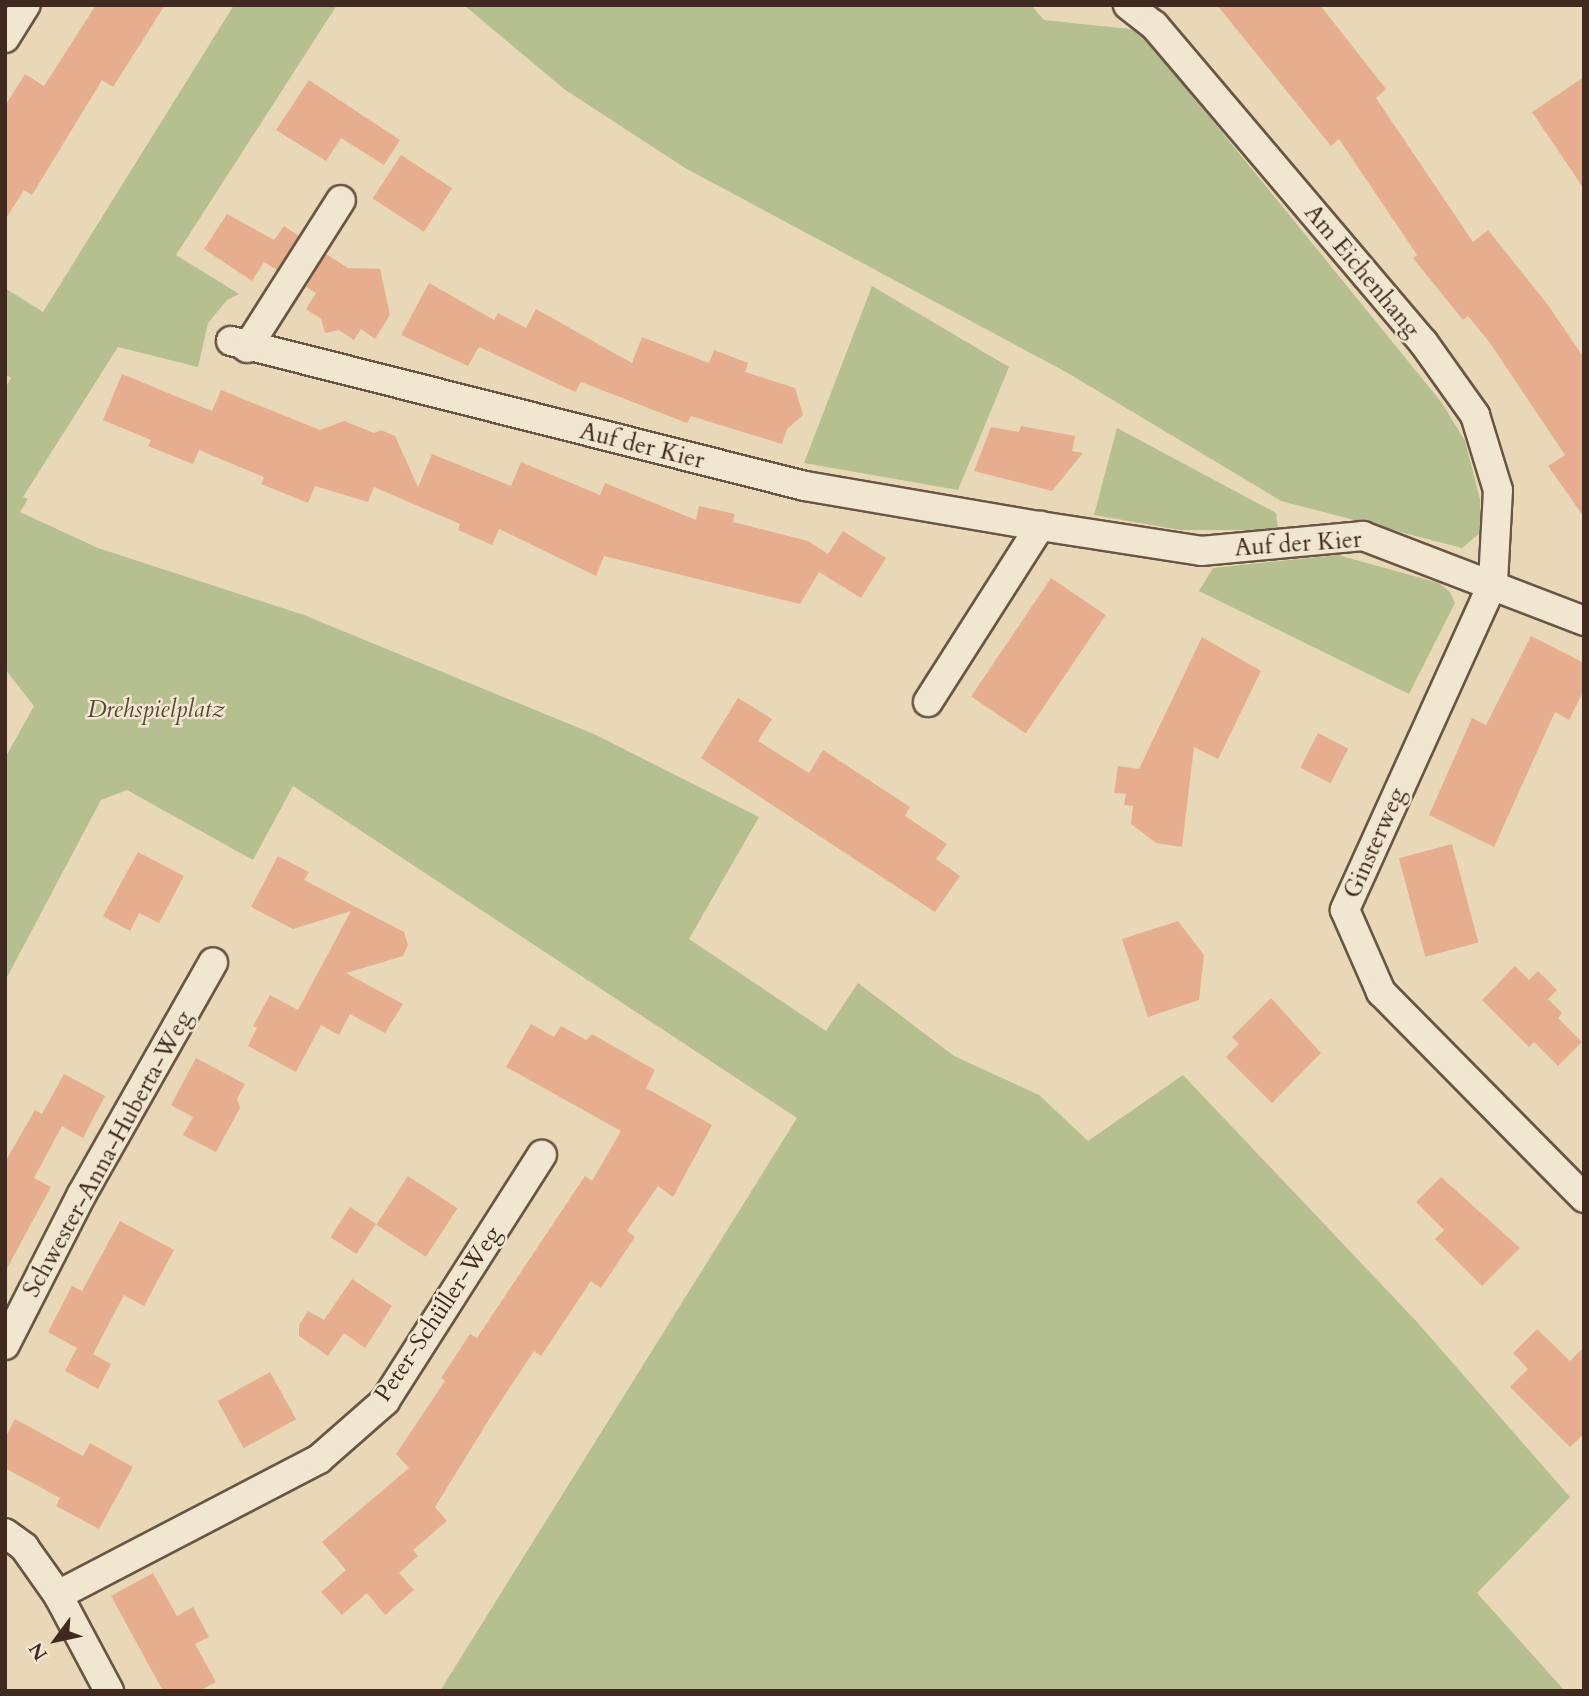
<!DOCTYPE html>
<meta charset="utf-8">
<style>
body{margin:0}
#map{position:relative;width:1589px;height:1696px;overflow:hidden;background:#e9d8b7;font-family:Cardo,serif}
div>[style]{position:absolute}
.green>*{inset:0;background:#b6bf8f}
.building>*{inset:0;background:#e6ae8f;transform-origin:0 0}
.roads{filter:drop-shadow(2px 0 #6a5544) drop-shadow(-2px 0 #6a5544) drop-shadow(0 2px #6a5544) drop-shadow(0 -2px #6a5544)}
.street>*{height:28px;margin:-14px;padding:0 14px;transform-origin:14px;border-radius:14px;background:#f1e6d0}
span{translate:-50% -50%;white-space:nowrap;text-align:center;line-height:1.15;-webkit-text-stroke:5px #f1e6d0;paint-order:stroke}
.street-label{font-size:24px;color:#40291e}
.park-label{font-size:24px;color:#584735;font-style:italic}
.frame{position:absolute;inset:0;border:7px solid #40291e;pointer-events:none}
.north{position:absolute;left:21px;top:1605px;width:70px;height:70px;-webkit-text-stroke:5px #f1e6d0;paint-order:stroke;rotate:237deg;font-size:19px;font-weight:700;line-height:28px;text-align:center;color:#40291e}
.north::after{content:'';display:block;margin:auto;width:24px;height:32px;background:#40291e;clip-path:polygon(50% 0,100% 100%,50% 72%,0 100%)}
</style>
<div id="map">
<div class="green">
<div style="clip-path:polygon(234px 5px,337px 5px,176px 255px,239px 294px,227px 300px,208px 323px,198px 367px,118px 347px,23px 497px,28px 499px,20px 512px,98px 548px,304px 615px,596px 735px,759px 817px,689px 939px,826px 1031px,858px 983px,954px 1056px,1039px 1095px,1088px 1141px,1183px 1075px,1417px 1322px,1570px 1497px,1477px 1593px,1565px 1691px,440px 1691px,797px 1118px,293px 786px,253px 860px,127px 790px,101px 800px,5px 981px,5px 758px,34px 706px,5px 669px,5px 389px,11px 378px,5px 374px,5px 288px,43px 312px)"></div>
<div style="clip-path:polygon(464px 5px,1031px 5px,1044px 20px,1139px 30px,1442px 403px,1465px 441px,1480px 499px,1481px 532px,1462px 548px,1281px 501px,1066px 372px,685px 168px,564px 89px)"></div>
<div style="clip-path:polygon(872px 286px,1009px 367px,958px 490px,804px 463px)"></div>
<div style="clip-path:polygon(1117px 428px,1276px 513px,1278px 530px,1180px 530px,1094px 515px)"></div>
<div style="clip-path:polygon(1338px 555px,1439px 583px,1450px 592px,1455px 603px,1409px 694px,1199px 591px,1213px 568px)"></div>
</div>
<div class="building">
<div style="clip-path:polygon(96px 5px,165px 5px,113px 87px,102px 80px,32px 195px,24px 190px,5px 220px,5px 106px,25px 74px,44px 86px)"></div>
<div style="clip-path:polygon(1217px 5px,1320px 5px,1386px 89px,1376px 98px,1473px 242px,1488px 230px,1548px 305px,1584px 358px,1584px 517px,1548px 466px,1565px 455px,1490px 343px,1468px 316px,1463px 320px,1413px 258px,1417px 255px,1339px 139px,1331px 146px)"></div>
<div style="clip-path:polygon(1584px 77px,1584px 189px,1532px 112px)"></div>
<div style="clip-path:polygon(309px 80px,400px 140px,384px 165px,341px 138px,326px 161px,276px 130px)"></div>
<div style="left:401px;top:155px;width:61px;height:52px;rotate:33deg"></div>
<div style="clip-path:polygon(227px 214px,274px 240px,284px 226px,299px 236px,277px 270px,264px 262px,252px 281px,204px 249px)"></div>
<div style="clip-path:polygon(326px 254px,348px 268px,380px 269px,390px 315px,375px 339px,361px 329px,354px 340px,339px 330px,325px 333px,321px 319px,306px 309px,316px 293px,306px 287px)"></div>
<div style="clip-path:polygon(429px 283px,494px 320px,498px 313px,526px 328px,536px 309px,632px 363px,642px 337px,709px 363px,714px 350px,748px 363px,745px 372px,795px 388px,803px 415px,787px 429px,782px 444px,691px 416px,687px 423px,581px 382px,575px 392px,479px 347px,468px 366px,401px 335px)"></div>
<div style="clip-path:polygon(122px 374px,212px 411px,221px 390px,320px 430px,344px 421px,374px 433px,381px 430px,395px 436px,418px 487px,432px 454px,511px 486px,521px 462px,600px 495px,605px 483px,696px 520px,699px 506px,735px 514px,733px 522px,808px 541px,828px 554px,843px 531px,886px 558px,861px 598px,819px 572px,800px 604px,604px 556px,596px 576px,499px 529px,492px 545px,458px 530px,460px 524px,374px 487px,368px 502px,315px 486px,308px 503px,261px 484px,264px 477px,199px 450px,193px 464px,148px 446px,151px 440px,103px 420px)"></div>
<div style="clip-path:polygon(1021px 426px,1075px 436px,1072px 451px,1083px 453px,1052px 491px,974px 471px,991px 427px,1019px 432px)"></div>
<div style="left:1051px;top:578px;width:66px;height:143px;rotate:34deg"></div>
<div style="clip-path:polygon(1531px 636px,1584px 663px,1584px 690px,1569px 720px,1555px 712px,1494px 847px,1429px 815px,1472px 718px,1486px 725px)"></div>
<div style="clip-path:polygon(1202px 637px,1261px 671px,1218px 759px,1194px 747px,1182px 847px,1156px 843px,1131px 824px,1133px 806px,1124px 805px,1126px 794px,1114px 793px,1118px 766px,1139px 769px)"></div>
<div style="clip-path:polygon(738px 698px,772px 719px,758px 741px,809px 773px,823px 750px,910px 807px,905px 816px,947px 844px,936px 859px,960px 876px,935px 912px,701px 758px)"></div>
<div style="left:1318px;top:733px;width:34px;height:39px;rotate:27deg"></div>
<div style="left:1452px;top:844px;width:102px;height:55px;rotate:75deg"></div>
<div style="clip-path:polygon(138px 852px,184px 876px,159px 923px,139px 913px,130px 931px,103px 916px)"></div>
<div style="clip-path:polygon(278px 856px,309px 872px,304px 880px,404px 932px,408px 945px,403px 956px,346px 973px,403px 1004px,385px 1033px,350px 1014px,339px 1035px,321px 1025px,296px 1072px,248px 1046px,257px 1028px,253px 1026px,270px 995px,298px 1010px,351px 911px,293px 929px,251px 907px)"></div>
<div style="clip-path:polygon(1178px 921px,1204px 955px,1199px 1000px,1148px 1017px,1122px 939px)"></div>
<div style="clip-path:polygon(1515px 966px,1529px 980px,1538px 971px,1557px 990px,1548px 999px,1562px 1013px,1558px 1018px,1582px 1042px,1558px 1066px,1534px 1042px,1529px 1047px,1482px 1000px)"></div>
<div style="clip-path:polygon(1271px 998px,1321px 1053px,1272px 1103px,1226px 1057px,1239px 1044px,1232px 1037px)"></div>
<div style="clip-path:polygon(531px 1024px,554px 1037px,561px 1026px,586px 1040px,592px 1034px,655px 1070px,646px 1088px,712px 1125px,673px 1197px,658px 1186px,627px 1231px,635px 1237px,601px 1288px,591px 1281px,541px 1356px,534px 1351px,493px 1413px,435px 1507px,447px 1521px,413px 1550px,418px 1556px,399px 1573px,414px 1590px,385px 1615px,367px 1593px,342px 1615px,321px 1592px,346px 1570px,322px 1542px,409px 1468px,396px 1454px,445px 1381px,441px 1378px,470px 1334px,477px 1338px,585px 1176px,592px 1181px,621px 1131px,506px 1067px)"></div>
<div style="clip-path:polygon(196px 1058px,245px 1084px,237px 1099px,240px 1108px,216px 1152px,183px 1135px,193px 1117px,171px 1105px)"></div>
<div style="clip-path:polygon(64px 1074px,105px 1096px,83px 1138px,62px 1126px,34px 1178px,51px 1187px,5px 1272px,5px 1162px,35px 1110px,42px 1114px)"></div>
<div style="left:408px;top:1176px;width:59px;height:58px;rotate:33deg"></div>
<div style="clip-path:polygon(1441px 1177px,1520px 1248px,1482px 1286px,1435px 1239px,1444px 1230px,1416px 1202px)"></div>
<div style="left:350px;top:1207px;width:31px;height:36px;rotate:33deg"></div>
<div style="clip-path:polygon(120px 1221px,174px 1250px,144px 1306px,124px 1295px,93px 1354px,111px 1364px,98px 1389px,65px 1371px,77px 1348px,48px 1332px,72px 1286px,82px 1291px)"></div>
<div style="clip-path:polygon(352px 1279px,392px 1306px,365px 1348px,344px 1333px,328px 1356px,299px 1336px,299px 1325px,308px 1311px,324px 1320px)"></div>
<div style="clip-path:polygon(1537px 1329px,1570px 1361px,1584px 1347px,1584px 1434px,1570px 1447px,1510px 1387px,1528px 1369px,1513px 1353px)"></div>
<div style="left:270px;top:1372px;width:54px;height:60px;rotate:61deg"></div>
<div style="clip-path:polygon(15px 1419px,83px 1456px,90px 1443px,133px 1467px,99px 1529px,56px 1506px,60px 1498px,5px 1468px,5px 1438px)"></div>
<div style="clip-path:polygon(153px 1573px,177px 1616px,193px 1607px,209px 1637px,195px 1644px,216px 1682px,199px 1691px,163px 1691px,111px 1596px)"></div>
</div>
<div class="roads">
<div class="street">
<div style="left:1128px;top:5px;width:33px;rotate:38deg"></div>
<div style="left:1154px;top:25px;width:416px;rotate:49.7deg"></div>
<div style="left:1423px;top:342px;width:90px;rotate:54.5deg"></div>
<div style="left:1475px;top:415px;width:78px;rotate:73deg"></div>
<div style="left:1498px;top:490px;width:93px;rotate:93.1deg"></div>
<div style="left:1493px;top:583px;width:359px;rotate:114.4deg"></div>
<div style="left:1345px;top:910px;width:90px;rotate:66.3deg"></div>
<div style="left:1381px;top:992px;width:289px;rotate:45.4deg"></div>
<div style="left:5px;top:38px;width:39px;rotate:-58deg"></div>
<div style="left:231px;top:341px;width:592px;rotate:14.18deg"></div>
<div style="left:805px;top:486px;width:238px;rotate:9.7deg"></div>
<div style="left:1040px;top:526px;width:163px;rotate:8.8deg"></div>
<div style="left:1201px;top:551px;width:163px;rotate:-5.3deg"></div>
<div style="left:1363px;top:536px;width:237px;rotate:21deg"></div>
<div style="left:247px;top:348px;width:175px;rotate:-57.6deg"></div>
<div style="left:928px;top:702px;width:209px;rotate:-57.5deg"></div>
<div style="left:5px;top:1345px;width:169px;rotate:-63deg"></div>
<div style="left:82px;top:1194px;width:266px;rotate:-60.5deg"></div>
<div style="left:5px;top:1533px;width:24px;rotate:36deg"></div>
<div style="left:24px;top:1547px;width:59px;rotate:54.7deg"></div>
<div style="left:58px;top:1595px;width:109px;rotate:62deg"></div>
<div style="left:58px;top:1595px;width:294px;rotate:-27.5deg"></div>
<div style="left:319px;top:1459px;width:88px;rotate:-41.3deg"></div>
<div style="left:385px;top:1401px;width:292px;rotate:-57.5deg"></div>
</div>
</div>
<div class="street-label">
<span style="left:1362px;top:271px;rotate:50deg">Am Eichenhang</span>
<span style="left:642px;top:446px;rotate:14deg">Auf der Kier</span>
<span style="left:1298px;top:544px;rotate:-4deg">Auf der Kier</span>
<span style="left:1375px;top:843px;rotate:-66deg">Ginsterweg</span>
<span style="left:108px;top:1154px;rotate:-61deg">Schwester-Anna-Huberta-Weg</span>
<span style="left:438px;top:1314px;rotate:-56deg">Peter-Schüller-Weg</span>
</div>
<div class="park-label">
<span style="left:156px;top:710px">Drehspielplatz</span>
</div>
<div class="frame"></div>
<div class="north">N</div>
</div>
